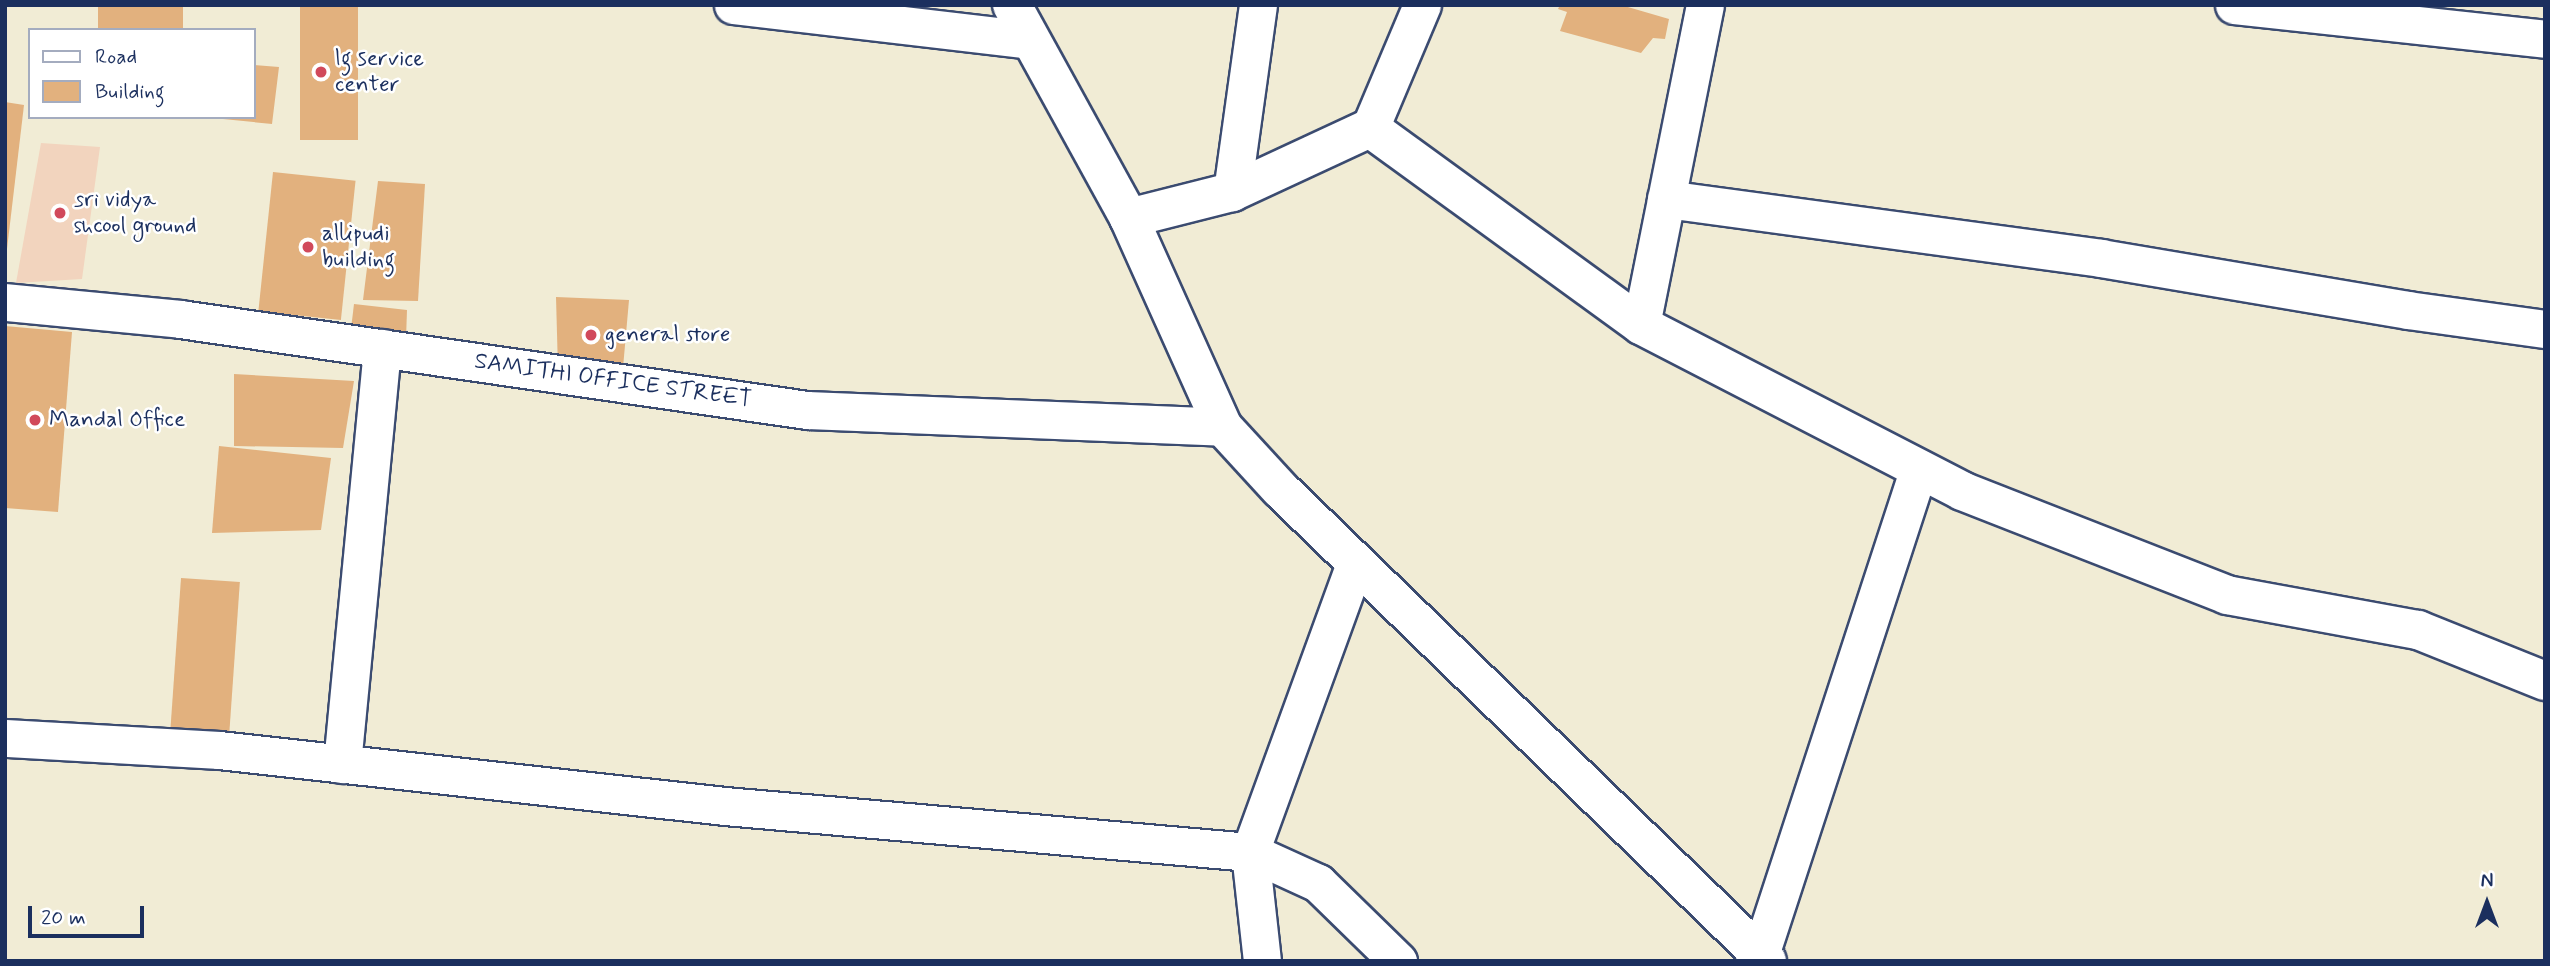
<!DOCTYPE html>
<style>
body{margin:0}
#map{position:relative;width:2550px;height:966px;overflow:hidden;background:#f1ecd5;font-family:Mynerve,sans-serif}
div>[style]{position:absolute}
.built>*{inset:0;background:#f2d4be}
.building>*{inset:0;background:#e2b17e;transform-origin:0 0}
.roads{filter:drop-shadow(2px 0 #3b4b70) drop-shadow(-2px 0 #3b4b70) drop-shadow(0 2px #3b4b70) drop-shadow(0 -2px #3b4b70)}
.street>*{height:37px;margin:-18.5px;padding:0 18.5px;transform-origin:18.5px;border-radius:18.5px;background:#fff}
.secondary>*{height:38px;margin:-19px;padding:0 19px;transform-origin:19px;border-radius:19px;background:#fff}
.dots>*{width:19px;height:19px;translate:-50% -50%;box-sizing:border-box;border:4px solid #fff;border-radius:50%}
span{translate:-50% -50%;white-space:nowrap;text-align:center;line-height:1.15;-webkit-text-stroke:5px #fff;paint-order:stroke}
.poi-label{font-size:23px;color:#1b2f5e}
.left{translate:0 -50%;text-align:left}
.street-label{font-size:23px;color:#1b2f5e}
.frame{position:absolute;inset:0;border:7px solid #1b2f5e;pointer-events:none}
.legend{position:absolute;left:28px;top:28px;width:228px;height:91px;box-sizing:border-box;background:#fff;border:2px solid #a4acbf;margin:0;padding:9px 12px;list-style:none;font-size:21px;color:#1b2f5e}
.legend li{display:flex;align-items:center;gap:14px;height:35px}
.legend b{width:35px;border:2px solid #a4acbf}
.north{position:absolute;left:2452px;top:868px;width:70px;height:70px;-webkit-text-stroke:5px #fff;paint-order:stroke;rotate:0deg;font-size:19px;font-weight:700;line-height:28px;text-align:center;color:#1b2f5e}
.north::after{content:'';display:block;margin:auto;width:24px;height:32px;background:#1b2f5e;clip-path:polygon(50% 0,100% 100%,50% 72%,0 100%)}
.scale{position:absolute;left:28px;top:906px;width:116px;height:32px;box-sizing:border-box;border:4px solid #1b2f5e;border-top:0;padding-left:9px;font-size:21px;line-height:24px;white-space:nowrap;color:#1b2f5e;-webkit-text-stroke:5px #fff;paint-order:stroke}
</style>
<div id="map">
<div class="built">
<div style="clip-path:polygon(41px 143px,100px 147px,82px 279px,16px 283px)"></div>
</div>
<div class="building">
<div style="left:98px;top:5px;width:85px;height:25px"></div>
<div style="left:300px;top:5px;width:58px;height:135px"></div>
<div style="clip-path:polygon(1560px 5px,1621px 5px,1669px 19px,1665px 39px,1653px 38px,1641px 53px,1560px 31px,1567px 12px,1558px 9px)"></div>
<div style="clip-path:polygon(254px 65px,279px 67px,272px 124px,223px 119px,254px 117px)"></div>
<div style="clip-path:polygon(5px 102px,24px 105px,7px 249px,5px 249px)"></div>
<div style="left:273px;top:172px;width:83px;height:140px;rotate:6deg"></div>
<div style="clip-path:polygon(378px 181px,425px 184px,418px 301px,363px 300px)"></div>
<div style="clip-path:polygon(556px 297px,629px 300px,622px 379px,558px 370px)"></div>
<div style="clip-path:polygon(354px 304px,407px 310px,406px 339px,351px 329px)"></div>
<div style="clip-path:polygon(5px 326px,72px 332px,58px 512px,5px 508px)"></div>
<div style="clip-path:polygon(234px 374px,354px 381px,343px 448px,234px 446px)"></div>
<div style="clip-path:polygon(219px 446px,331px 458px,321px 530px,212px 533px)"></div>
<div style="left:181px;top:578px;width:59px;height:162px;rotate:4deg"></div>
</div>
<div class="roads">
<div class="street">
<div style="left:733px;top:5px;width:298px;rotate:6.7deg"></div>
<div style="left:2234px;top:5px;width:313px;rotate:6.2deg"></div>
<div style="left:1370px;top:128px;width:134px;rotate:-67.1deg"></div>
<div style="left:1232px;top:192px;width:189px;rotate:-82.1deg"></div>
<div style="left:1666px;top:199px;width:439px;rotate:7.7deg"></div>
<div style="left:2101px;top:258px;width:311px;rotate:9.6deg"></div>
<div style="left:2408px;top:310px;width:138px;rotate:7.9deg"></div>
<div style="left:5px;top:302px;width:176px;rotate:5.5deg"></div>
<div style="left:180px;top:319px;width:634px;rotate:8.26deg"></div>
<div style="left:807px;top:410px;width:416px;rotate:2.3deg"></div>
<div style="left:1641px;top:325px;width:326px;rotate:-78.7deg"></div>
<div style="left:5px;top:738px;width:214px;rotate:3.2deg"></div>
<div style="left:219px;top:750px;width:509px;rotate:6.32deg"></div>
<div style="left:725px;top:806px;width:527px;rotate:5.01deg"></div>
<div style="left:1250px;top:852px;width:75px;rotate:24.5deg"></div>
<div style="left:1318px;top:883px;width:112px;rotate:44.3deg"></div>
<div style="left:342px;top:764px;width:418px;rotate:-84.5deg"></div>
<div style="left:1262px;top:961px;width:110px;rotate:-96.3deg"></div>
<div style="left:1250px;top:852px;width:307px;rotate:-70deg"></div>
<div style="left:1754px;top:961px;width:8px;rotate:-45deg"></div>
<div style="left:1760px;top:955px;width:512px;rotate:-71.92deg"></div>
</div>
<div class="secondary">
<div style="left:1012px;top:5px;width:243px;rotate:61.2deg"></div>
<div style="left:1129px;top:218px;width:229px;rotate:65.8deg"></div>
<div style="left:1223px;top:427px;width:84px;rotate:47.4deg"></div>
<div style="left:1280px;top:489px;width:678px;rotate:44.1deg"></div>
<div style="left:1129px;top:218px;width:106px;rotate:-14.2deg"></div>
<div style="left:1232px;top:192px;width:152px;rotate:-24.9deg"></div>
<div style="left:1370px;top:128px;width:335px;rotate:36deg"></div>
<div style="left:1641px;top:325px;width:361px;rotate:27.3deg"></div>
<div style="left:1962px;top:491px;width:285px;rotate:21.4deg"></div>
<div style="left:2227px;top:595px;width:194px;rotate:10.4deg"></div>
<div style="left:2418px;top:630px;width:137px;rotate:21.9deg"></div>
</div>
</div>
<div class="dots">
<div style="left:321px;top:72px;background:#d1495b"></div>
<div style="left:60px;top:213px;background:#d1495b"></div>
<div style="left:308px;top:247px;background:#d1495b"></div>
<div style="left:591px;top:335px;background:#d1495b"></div>
<div style="left:35px;top:420px;background:#d1495b"></div>
</div>
<div class="poi-label">
<span class="left" style="left:335px;top:72px">lg service<br>center</span>
<span class="left" style="left:74px;top:213px">sri vidya<br>shcool ground</span>
<span class="left" style="left:322px;top:247px">allipudi<br>building</span>
<span class="left" style="left:605px;top:335px">general store</span>
<span class="left" style="left:49px;top:420px">Mandal Office</span>
</div>
<div class="street-label">
<span style="left:613px;top:381px;rotate:8deg">SAMITHI OFFICE STREET</span>
</div>
<div class="frame"></div>
<ul class="legend">
<li><b style="height:9px;background:#fff"></b>Road</li>
<li><b style="height:19px;background:#e2b17e"></b>Building</li>
</ul>
<div class="north">N</div>
<div class="scale">20 m</div>
</div>
